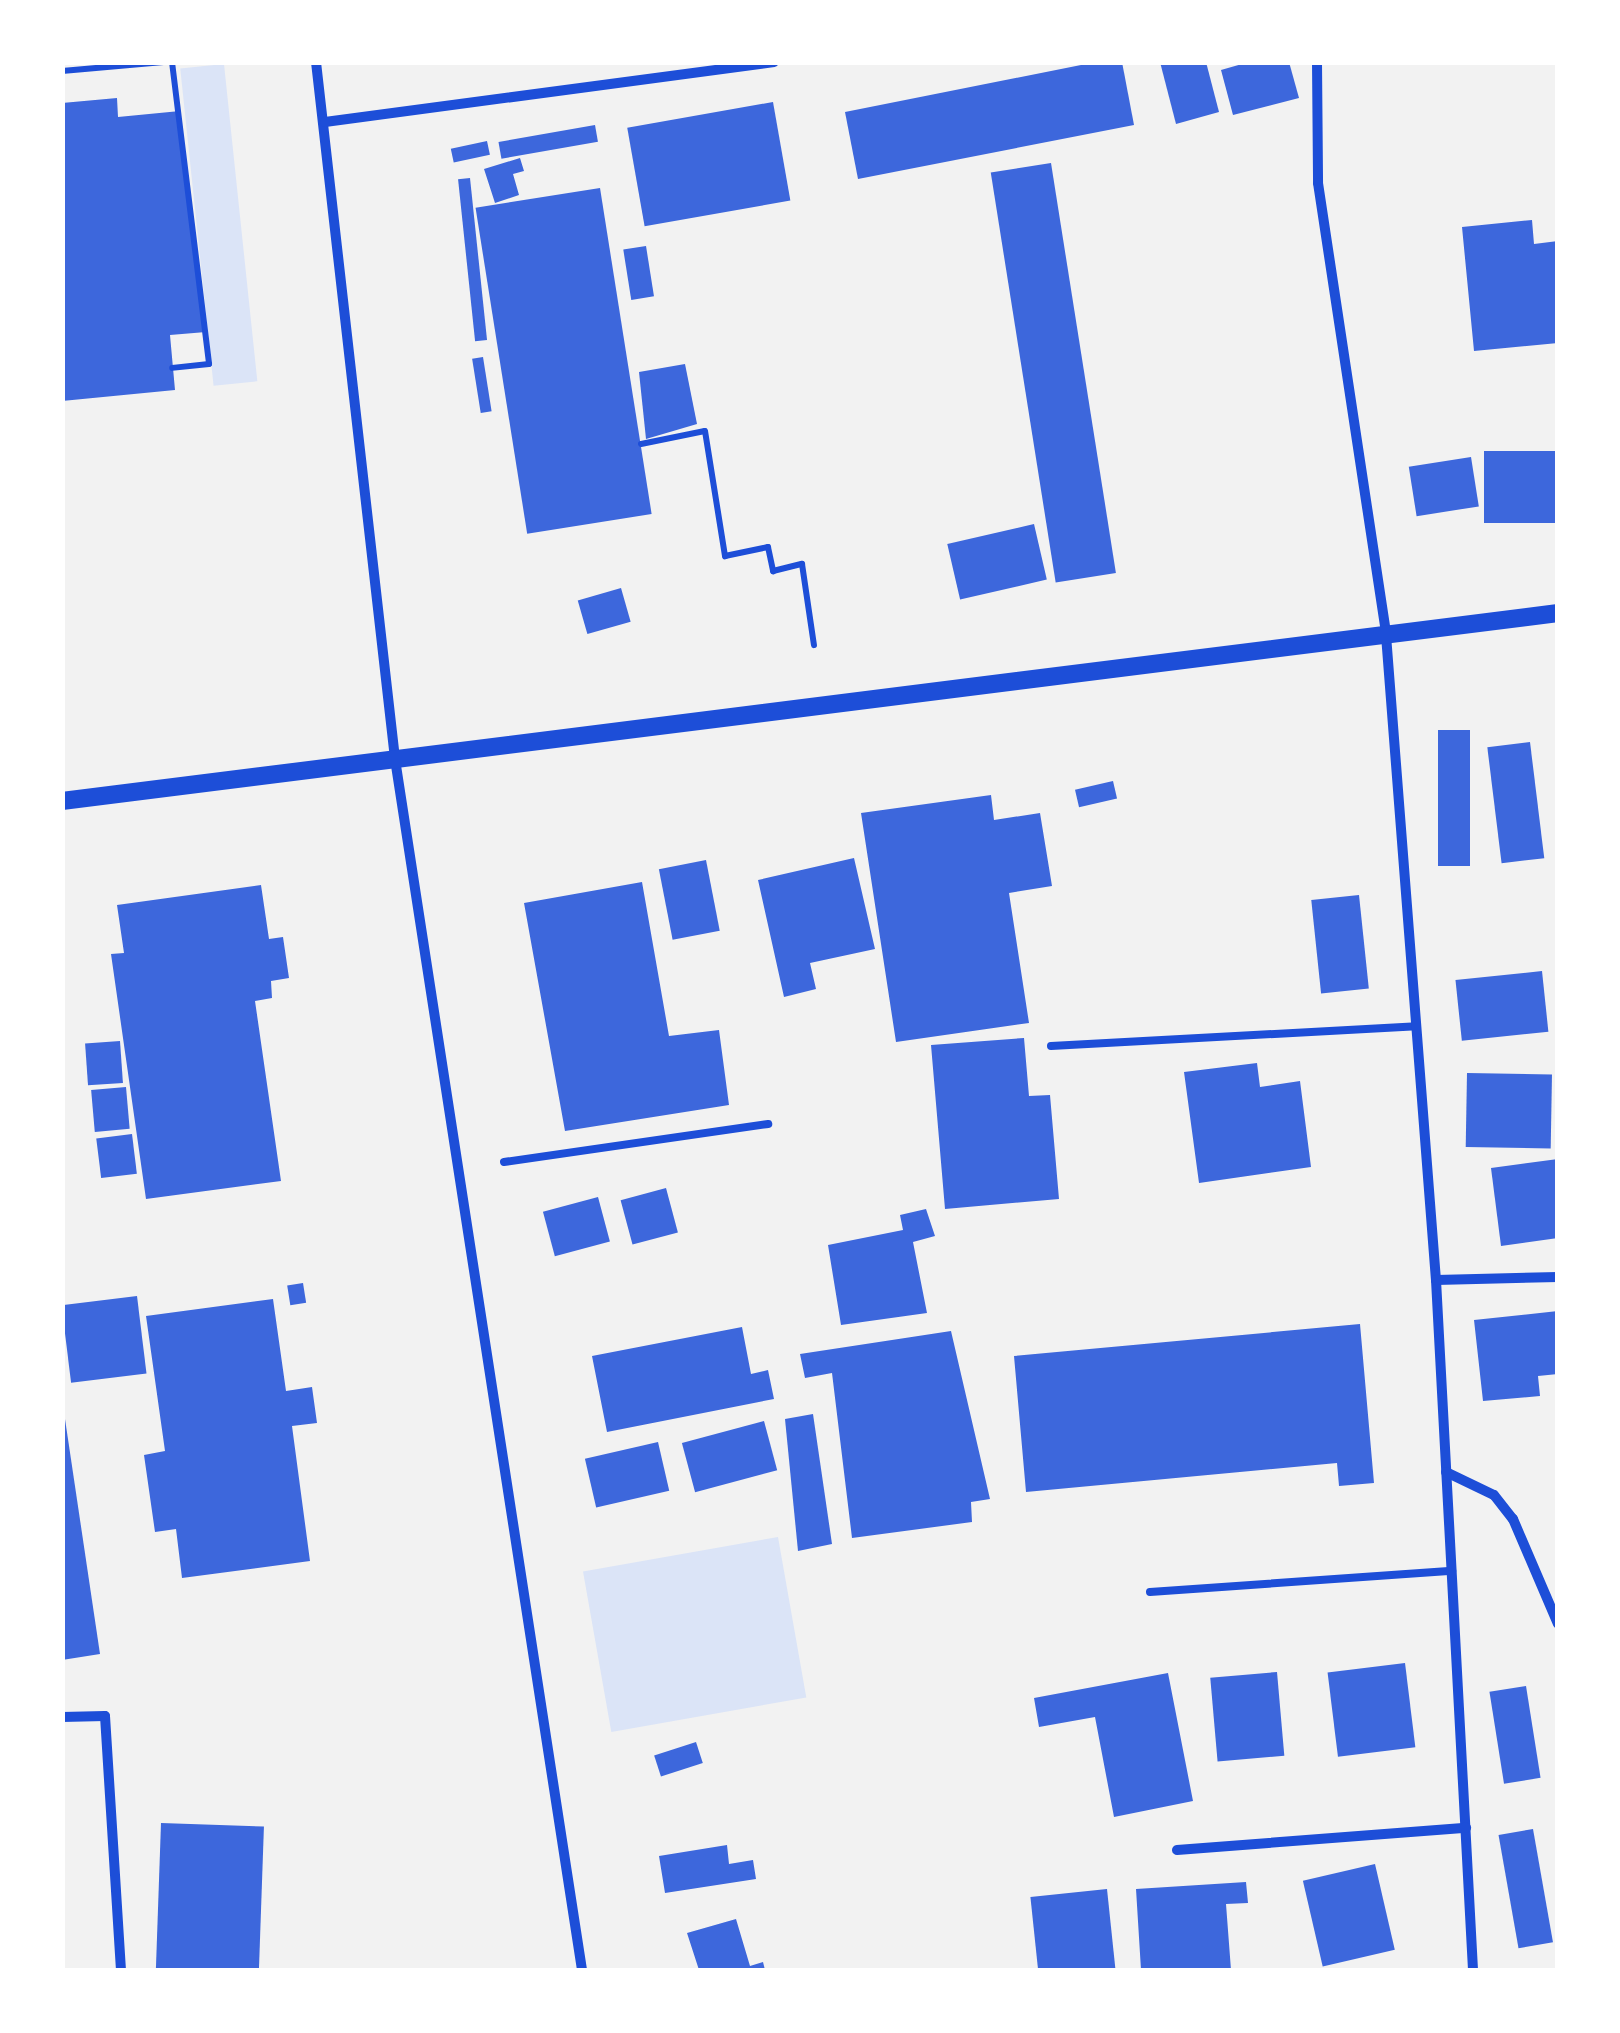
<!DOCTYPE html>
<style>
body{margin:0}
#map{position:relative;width:1620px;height:2033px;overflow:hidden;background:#f2f2f2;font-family:Rubik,sans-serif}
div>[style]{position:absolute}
.green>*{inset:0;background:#dbe4f7;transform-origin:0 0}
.building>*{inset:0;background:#3d67dc;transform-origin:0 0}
.path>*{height:6px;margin:-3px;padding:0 3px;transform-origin:3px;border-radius:3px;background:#1d4ed8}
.service>*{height:8px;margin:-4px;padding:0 4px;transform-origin:4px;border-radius:4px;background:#1d4ed8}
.minor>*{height:10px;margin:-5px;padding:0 5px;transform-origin:5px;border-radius:5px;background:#1d4ed8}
.tertiary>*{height:18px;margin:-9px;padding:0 9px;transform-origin:9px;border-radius:9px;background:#1d4ed8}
span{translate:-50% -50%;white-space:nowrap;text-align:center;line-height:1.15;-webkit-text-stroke:10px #fff;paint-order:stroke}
.frame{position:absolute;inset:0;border:65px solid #fff;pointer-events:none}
</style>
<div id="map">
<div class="green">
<div style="left:224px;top:64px;width:319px;height:44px;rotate:84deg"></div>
<div style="left:778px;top:1537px;width:163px;height:198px;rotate:80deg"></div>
</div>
<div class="building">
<div style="clip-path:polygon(1096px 62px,1122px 62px,1134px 125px,858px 179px,845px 112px)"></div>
<div style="clip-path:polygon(1160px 62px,1206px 62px,1219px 112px,1176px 124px)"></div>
<div style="clip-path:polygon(1249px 62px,1289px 62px,1299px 98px,1233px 115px,1221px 70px)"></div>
<div style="clip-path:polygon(117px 98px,118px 117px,180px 111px,206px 332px,170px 335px,175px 390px,62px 401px,62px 103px)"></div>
<div style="left:773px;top:102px;width:100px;height:148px;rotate:80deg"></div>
<div style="left:595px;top:125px;width:17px;height:98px;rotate:80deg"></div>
<div style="left:487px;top:141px;width:14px;height:37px;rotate:78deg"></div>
<div style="clip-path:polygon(520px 158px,524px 171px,513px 174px,519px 195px,495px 203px,484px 169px)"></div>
<div style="left:1051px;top:163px;width:415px;height:61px;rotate:81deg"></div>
<div style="left:470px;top:178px;width:163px;height:12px;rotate:84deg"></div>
<div style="left:600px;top:188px;width:330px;height:126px;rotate:81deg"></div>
<div style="clip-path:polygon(1532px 220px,1534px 244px,1558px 241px,1558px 343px,1474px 351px,1462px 227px)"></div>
<div style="left:646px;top:246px;width:51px;height:23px;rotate:81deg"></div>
<div style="left:483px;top:357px;width:55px;height:11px;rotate:81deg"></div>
<div style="clip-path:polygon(685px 364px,697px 424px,646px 439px,639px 372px)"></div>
<div style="left:1558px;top:451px;width:72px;height:74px;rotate:90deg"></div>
<div style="left:1471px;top:457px;width:50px;height:63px;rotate:81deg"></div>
<div style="left:1034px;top:524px;width:57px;height:89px;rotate:77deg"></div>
<div style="left:621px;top:588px;width:35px;height:45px;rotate:74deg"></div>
<div style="left:1438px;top:730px;width:32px;height:136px"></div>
<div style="left:1530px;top:742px;width:117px;height:43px;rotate:83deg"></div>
<div style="left:1113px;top:781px;width:18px;height:39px;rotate:77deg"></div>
<div style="clip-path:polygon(991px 795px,994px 820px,1040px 813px,1052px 886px,1009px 893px,1029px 1023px,896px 1042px,861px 813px)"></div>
<div style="clip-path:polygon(854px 858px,875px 949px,810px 963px,816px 989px,784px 997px,758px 880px)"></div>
<div style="left:706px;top:860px;width:72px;height:48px;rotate:79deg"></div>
<div style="clip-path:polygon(642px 882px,669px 1036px,719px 1030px,729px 1105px,565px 1131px,524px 903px)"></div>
<div style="clip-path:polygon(261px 885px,269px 939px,283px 937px,289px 978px,271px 981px,272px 998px,255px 1001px,281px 1181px,146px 1199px,111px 954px,124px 953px,117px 905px)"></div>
<div style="left:1359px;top:895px;width:94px;height:48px;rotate:84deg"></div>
<div style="left:1542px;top:971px;width:61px;height:87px;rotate:84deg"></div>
<div style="clip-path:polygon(1024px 1038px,1029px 1096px,1050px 1095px,1059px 1199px,945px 1209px,931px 1045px)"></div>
<div style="left:120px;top:1041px;width:42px;height:35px;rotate:86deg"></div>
<div style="clip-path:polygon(1257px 1063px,1260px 1087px,1300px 1081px,1311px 1167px,1199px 1183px,1184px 1072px)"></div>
<div style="left:1467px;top:1073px;width:85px;height:74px;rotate:1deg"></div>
<div style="left:126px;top:1087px;width:42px;height:35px;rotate:85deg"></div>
<div style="left:132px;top:1134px;width:40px;height:36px;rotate:83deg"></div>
<div style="clip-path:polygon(1558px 1159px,1558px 1238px,1501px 1246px,1491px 1168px)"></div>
<div style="left:666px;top:1188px;width:46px;height:47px;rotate:75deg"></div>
<div style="left:598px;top:1197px;width:46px;height:57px;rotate:75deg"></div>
<div style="clip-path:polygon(926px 1209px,935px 1236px,913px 1242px,927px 1313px,841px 1325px,828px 1245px,903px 1230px,900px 1215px)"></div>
<div style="left:303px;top:1283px;width:20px;height:16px;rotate:81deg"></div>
<div style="left:137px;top:1296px;width:78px;height:76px;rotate:83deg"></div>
<div style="clip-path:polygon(273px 1299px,286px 1391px,312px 1387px,317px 1423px,292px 1426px,310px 1561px,182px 1578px,176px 1529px,155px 1532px,144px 1455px,165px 1451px,146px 1316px)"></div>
<div style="clip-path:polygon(1558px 1311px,1558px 1374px,1538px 1376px,1540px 1396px,1483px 1401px,1474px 1320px)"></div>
<div style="clip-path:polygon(1360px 1324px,1374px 1483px,1339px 1486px,1337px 1463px,1026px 1492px,1014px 1356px)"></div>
<div style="clip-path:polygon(742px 1327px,751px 1374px,768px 1370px,774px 1399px,607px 1432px,592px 1356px)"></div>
<div style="clip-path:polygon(951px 1331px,990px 1499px,971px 1502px,972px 1522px,852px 1538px,832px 1373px,805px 1378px,800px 1354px)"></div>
<div style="clip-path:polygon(813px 1414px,832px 1544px,798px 1551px,785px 1419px)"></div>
<div style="clip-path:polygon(65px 1419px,100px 1654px,62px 1660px,62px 1420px)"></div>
<div style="left:764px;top:1421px;width:51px;height:85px;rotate:75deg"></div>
<div style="left:658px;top:1442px;width:50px;height:75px;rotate:77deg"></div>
<div style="left:1405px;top:1663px;width:85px;height:78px;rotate:83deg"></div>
<div style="left:1277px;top:1672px;width:84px;height:67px;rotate:85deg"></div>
<div style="clip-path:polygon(1168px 1673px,1193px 1801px,1114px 1817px,1095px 1717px,1039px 1727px,1034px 1698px)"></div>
<div style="left:1526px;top:1686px;width:93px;height:37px;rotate:81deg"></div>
<div style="left:696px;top:1742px;width:22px;height:44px;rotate:72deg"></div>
<div style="left:161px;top:1823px;width:103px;height:147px;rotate:2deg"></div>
<div style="left:1533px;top:1829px;width:115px;height:35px;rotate:80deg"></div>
<div style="clip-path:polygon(727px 1845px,729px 1864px,753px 1860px,756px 1879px,665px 1893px,659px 1856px)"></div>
<div style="left:1375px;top:1864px;width:88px;height:74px;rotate:77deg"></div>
<div style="clip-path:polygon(1246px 1882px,1248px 1903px,1226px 1904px,1231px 1970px,1141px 1970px,1136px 1889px)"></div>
<div style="left:1107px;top:1889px;width:81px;height:77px;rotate:84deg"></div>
<div style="clip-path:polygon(736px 1919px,750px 1966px,763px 1962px,765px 1970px,699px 1970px,687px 1933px)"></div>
</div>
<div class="path">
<div style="left:172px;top:62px;width:304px;rotate:83deg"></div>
<div style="left:209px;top:364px;width:37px;rotate:174deg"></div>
<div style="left:62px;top:71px;width:102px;rotate:-5deg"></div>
<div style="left:641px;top:444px;width:65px;rotate:-11.5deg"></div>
<div style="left:705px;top:431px;width:127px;rotate:80.9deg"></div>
<div style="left:725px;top:556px;width:44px;rotate:-11.8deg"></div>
<div style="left:768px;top:547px;width:25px;rotate:78deg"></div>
<div style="left:773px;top:571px;width:30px;rotate:-14deg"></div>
<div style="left:802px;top:564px;width:82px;rotate:81.6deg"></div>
</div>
<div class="service">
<div style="left:1051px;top:1046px;width:366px;rotate:-3.1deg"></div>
<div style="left:504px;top:1162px;width:267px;rotate:-8.2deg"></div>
<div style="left:1150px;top:1592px;width:303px;rotate:-4deg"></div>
</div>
<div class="minor">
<div style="left:316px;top:62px;width:701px;rotate:83.53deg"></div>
<div style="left:395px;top:759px;width:1225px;rotate:81.22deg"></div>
<div style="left:1317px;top:62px;width:121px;rotate:89.5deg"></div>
<div style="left:1318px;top:183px;width:457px;rotate:81.4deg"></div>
<div style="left:1386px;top:635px;width:647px;rotate:85.57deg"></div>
<div style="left:1436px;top:1280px;width:691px;rotate:86.93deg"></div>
<div style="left:325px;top:122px;width:453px;rotate:-7.6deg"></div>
<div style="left:1436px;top:1280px;width:122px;rotate:-1.4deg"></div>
<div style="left:1446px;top:1472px;width:53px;rotate:25.6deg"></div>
<div style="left:1494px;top:1495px;width:31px;rotate:52deg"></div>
<div style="left:1513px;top:1519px;width:114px;rotate:66.8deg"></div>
<div style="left:62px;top:1717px;width:43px;rotate:-1.3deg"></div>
<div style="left:105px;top:1716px;width:255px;rotate:86.4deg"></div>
<div style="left:1177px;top:1850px;width:290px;rotate:-4.4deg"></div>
</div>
<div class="tertiary">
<div style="left:62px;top:801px;width:1508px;rotate:-7.16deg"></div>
</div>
<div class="frame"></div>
</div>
